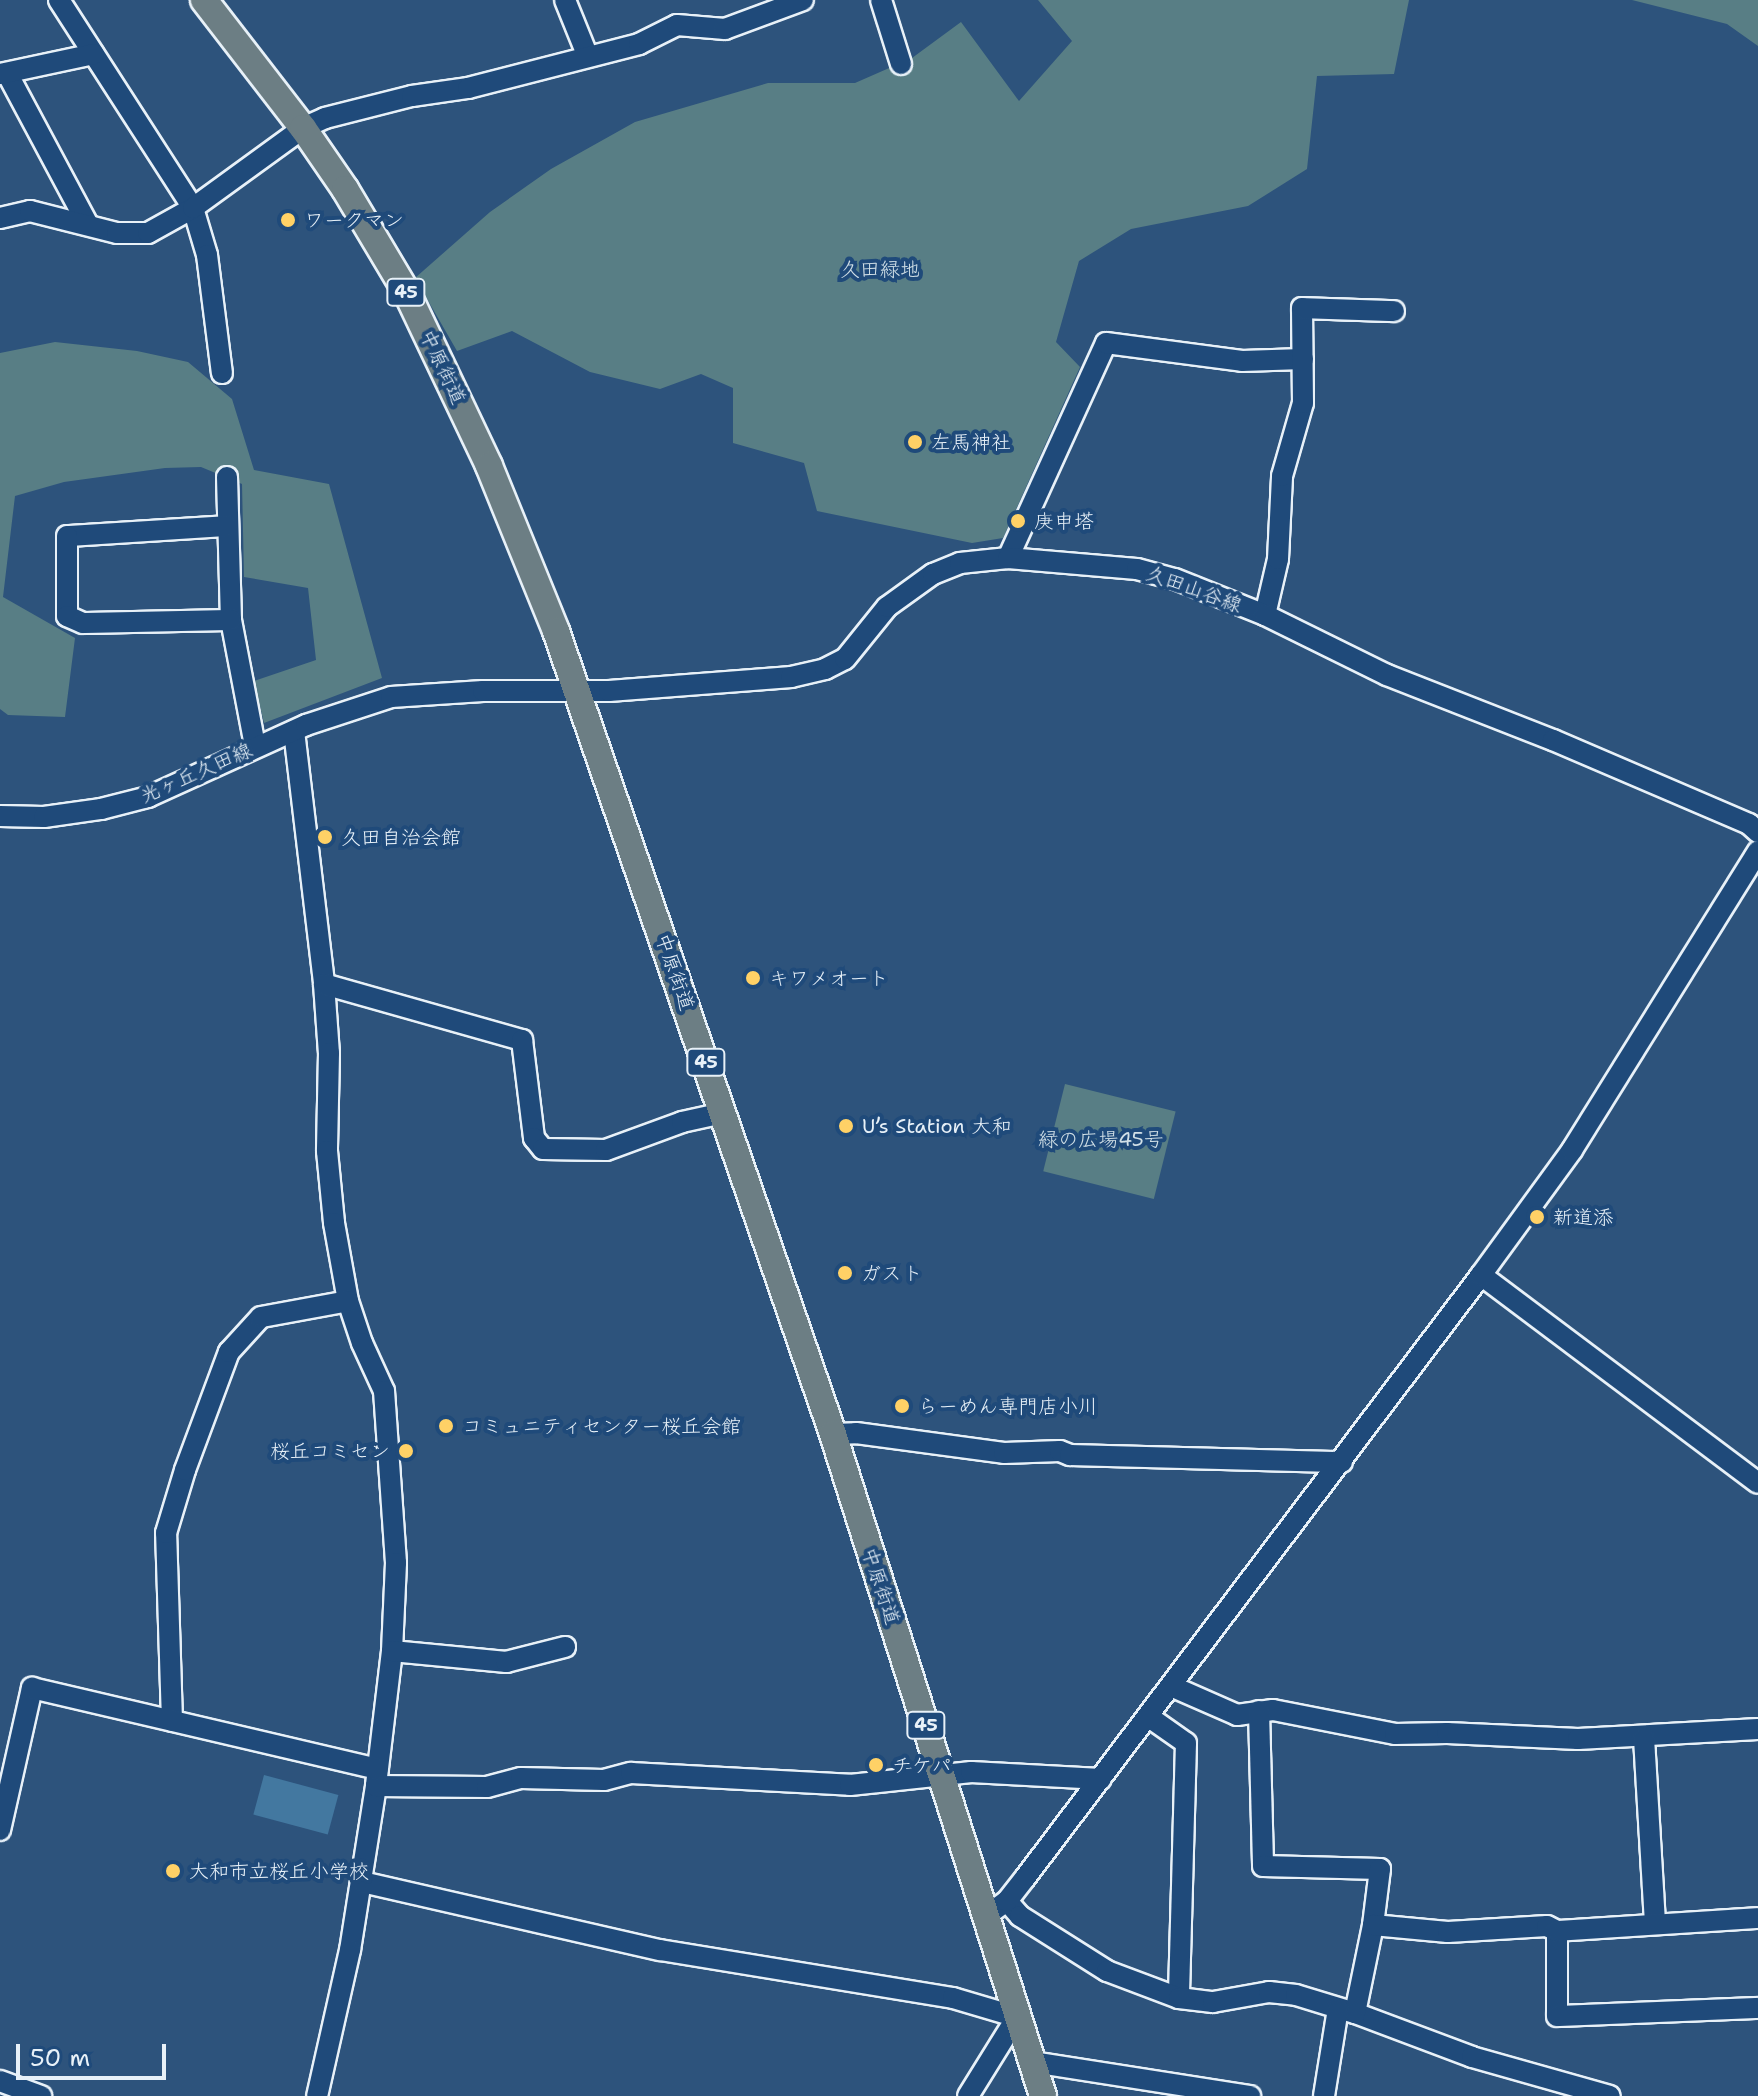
<!DOCTYPE html>
<meta charset="utf-8">
<style>
body{margin:0}
#map{position:relative;width:1758px;height:2096px;overflow:hidden;background:#2d537c;font-family:"Shantell Sans","Klee One",sans-serif}
div>[style]{position:absolute}
.green>*{inset:0;background:#587e85;transform-origin:0 0}
.water>*{inset:0;background:#4378a0;transform-origin:0 0}
.roads{filter:drop-shadow(2px 0 #e8f1f8) drop-shadow(-2px 0 #e8f1f8) drop-shadow(0 2px #e8f1f8) drop-shadow(0 -2px #e8f1f8)}
.minor>*{height:20px;margin:-10px;padding:0 10px;transform-origin:10px;border-radius:10px;background:#1f4a7a}
.major>*{height:26px;margin:-13px;padding:0 13px;transform-origin:13px;border-radius:13px;background:#6c7e84}
.dots>*{width:22px;height:22px;translate:-50% -50%;box-sizing:border-box;border:4px solid #1f4a7a;border-radius:50%}
span{translate:-50% -50%;white-space:nowrap;text-align:center;line-height:1.15;-webkit-text-stroke:8px #1f4a7a;paint-order:stroke}
.shield-label span{padding:2px 6px;background:#1f4a7a;border:2px solid;border-radius:6px;-webkit-text-stroke-width:0}
.shield-label{font-size:18px;color:#e8f1f8;font-weight:700}
.poi-label{font-size:20px;color:#e8f1f8}
.left{translate:0 -50%;text-align:left}
.right{translate:-100% -50%;text-align:right}
.park-label{font-size:20px;color:#d2e0e7}
.street-label{font-size:20px;color:#e8f1f8}
.scale{position:absolute;left:16px;top:2044px;width:150px;height:36px;box-sizing:border-box;border:4px solid #e8f1f8;border-top:0;padding-left:10px;font-size:24px;line-height:28px;white-space:nowrap;color:#e8f1f8;-webkit-text-stroke:6px #1f4a7a;paint-order:stroke}
</style>
<div id="map">
<div class="green">
<div style="clip-path:polygon(1038px 0,1409px 0,1394px 74px,1317px 76px,1307px 169px,1248px 206px,1131px 229px,1079px 261px,1056px 342px,1080px 367px,1003px 538px,972px 543px,817px 511px,804px 463px,733px 443px,733px 388px,701px 374px,660px 389px,590px 372px,512px 331px,457px 351px,415px 278px,490px 212px,551px 169px,635px 122px,768px 83px,855px 83px,912px 58px,961px 22px,1019px 101px,1072px 41px)"></div>
<div style="clip-path:polygon(1632px 0,1758px 0,1758px 46px,1727px 24px)"></div>
<div style="clip-path:polygon(55px 342px,137px 351px,188px 362px,232px 399px,254px 470px,329px 484px,382px 678px,264px 723px,254px 681px,316px 660px,308px 588px,244px 577px,242px 484px,201px 467px,165px 468px,64px 482px,15px 496px,3px 597px,75px 638px,65px 717px,8px 715px,0 709px,0 353px)"></div>
<div style="left:1065px;top:1084px;width:114px;height:90px;rotate:14deg"></div>
</div>
<div class="water">
<div style="left:264px;top:1775px;width:77px;height:41px;rotate:15deg"></div>
</div>
<div class="roads">
<div class="minor">
<div style="left:59px;top:0;width:247px;rotate:57.2deg"></div>
<div style="left:193px;top:208px;width:49px;rotate:73.4deg"></div>
<div style="left:207px;top:255px;width:119px;rotate:82.8deg"></div>
<div style="left:565px;top:0;width:61px;rotate:68deg"></div>
<div style="left:881px;top:0;width:67px;rotate:72.6deg"></div>
<div style="left:7px;top:73px;width:170px;rotate:61.9deg"></div>
<div style="left:0;top:74px;width:96px;rotate:-12deg"></div>
<div style="left:0;top:218px;width:31px;rotate:-13deg"></div>
<div style="left:30px;top:211px;width:90px;rotate:14.2deg"></div>
<div style="left:117px;top:233px;width:31px"></div>
<div style="left:148px;top:233px;width:51px;rotate:-29.1deg"></div>
<div style="left:193px;top:208px;width:136px;rotate:-36deg"></div>
<div style="left:303px;top:128px;width:24px;rotate:-24deg"></div>
<div style="left:325px;top:118px;width:90px;rotate:-14.2deg"></div>
<div style="left:412px;top:96px;width:57px;rotate:-8.1deg"></div>
<div style="left:468px;top:88px;width:177px;rotate:-14.4deg"></div>
<div style="left:639px;top:44px;width:42px;rotate:-26.6deg"></div>
<div style="left:677px;top:25px;width:48px;rotate:4.8deg"></div>
<div style="left:725px;top:29px;width:83px;rotate:-20.4deg"></div>
<div style="left:227px;top:477px;width:143px;rotate:88.4deg"></div>
<div style="left:231px;top:620px;width:128px;rotate:79.2deg"></div>
<div style="left:227px;top:526px;width:160px;rotate:176.4deg"></div>
<div style="left:67px;top:536px;width:80px;rotate:90deg"></div>
<div style="left:67px;top:616px;width:17px;rotate:24deg"></div>
<div style="left:83px;top:623px;width:148px;rotate:-1.2deg"></div>
<div style="left:1008px;top:558px;width:236px;rotate:-65.5deg"></div>
<div style="left:1106px;top:343px;width:137px;rotate:7.5deg"></div>
<div style="left:1242px;top:361px;width:61px;rotate:-1.9deg"></div>
<div style="left:1265px;top:615px;width:57px;rotate:-76.9deg"></div>
<div style="left:1278px;top:559px;width:83px;rotate:-87.2deg"></div>
<div style="left:1282px;top:476px;width:76px;rotate:-74deg"></div>
<div style="left:1303px;top:403px;width:95px;rotate:-90.6deg"></div>
<div style="left:1302px;top:308px;width:92px;rotate:1.9deg"></div>
<div style="left:294px;top:731px;width:255px;rotate:83.2deg"></div>
<div style="left:324px;top:984px;width:69px;rotate:85.9deg"></div>
<div style="left:329px;top:1053px;width:98px;rotate:91.2deg"></div>
<div style="left:327px;top:1151px;width:72px;rotate:84.4deg"></div>
<div style="left:334px;top:1223px;width:79px;rotate:79.8deg"></div>
<div style="left:348px;top:1301px;width:44px;rotate:71.6deg"></div>
<div style="left:362px;top:1343px;width:53px;rotate:65.4deg"></div>
<div style="left:384px;top:1391px;width:172px;rotate:86deg"></div>
<div style="left:396px;top:1563px;width:88px;rotate:92.6deg"></div>
<div style="left:392px;top:1651px;width:136px;rotate:96.8deg"></div>
<div style="left:376px;top:1786px;width:166px;rotate:99deg"></div>
<div style="left:350px;top:1950px;width:150px;rotate:102.7deg"></div>
<div style="left:0;top:816px;width:44px;rotate:1.3deg"></div>
<div style="left:44px;top:817px;width:58px;rotate:-8deg"></div>
<div style="left:101px;top:809px;width:49px;rotate:-14.3deg"></div>
<div style="left:148px;top:797px;width:174px;rotate:-24.5deg"></div>
<div style="left:306px;top:725px;width:89px;rotate:-18.2deg"></div>
<div style="left:391px;top:697px;width:92px;rotate:-3.7deg"></div>
<div style="left:483px;top:691px;width:126px"></div>
<div style="left:609px;top:691px;width:183px;rotate:-4.4deg"></div>
<div style="left:791px;top:677px;width:35px;rotate:-13deg"></div>
<div style="left:825px;top:669px;width:22px;rotate:-27deg"></div>
<div style="left:845px;top:659px;width:67px;rotate:-51.1deg"></div>
<div style="left:887px;top:607px;width:57px;rotate:-35.7deg"></div>
<div style="left:933px;top:574px;width:29px;rotate:-22deg"></div>
<div style="left:960px;top:563px;width:48px;rotate:-5.9deg"></div>
<div style="left:1008px;top:558px;width:129px;rotate:4.9deg"></div>
<div style="left:1137px;top:569px;width:39px;rotate:15deg"></div>
<div style="left:1175px;top:579px;width:97px;rotate:21.8deg"></div>
<div style="left:1265px;top:615px;width:136px;rotate:26.2deg"></div>
<div style="left:1387px;top:675px;width:178px;rotate:21.4deg"></div>
<div style="left:1553px;top:740px;width:213px;rotate:23.2deg"></div>
<div style="left:1749px;top:824px;width:12px;rotate:42deg"></div>
<div style="left:324px;top:984px;width:206px;rotate:15.8deg"></div>
<div style="left:522px;top:1040px;width:99px;rotate:83deg"></div>
<div style="left:534px;top:1138px;width:14px;rotate:51deg"></div>
<div style="left:543px;top:1149px;width:63px;rotate:0.9deg"></div>
<div style="left:606px;top:1150px;width:81px;rotate:-20.2deg"></div>
<div style="left:682px;top:1122px;width:42px;rotate:-12.4deg"></div>
<div style="left:1481px;top:1275px;width:346px;rotate:36.9deg"></div>
<div style="left:833px;top:1434px;width:23px;rotate:-2deg"></div>
<div style="left:856px;top:1433px;width:149px;rotate:7.7deg"></div>
<div style="left:1004px;top:1453px;width:56px;rotate:-2deg"></div>
<div style="left:1060px;top:1451px;width:11px;rotate:22deg"></div>
<div style="left:1070px;top:1455px;width:272px;rotate:1.5deg"></div>
<div style="left:392px;top:1651px;width:115px;rotate:5.5deg"></div>
<div style="left:506px;top:1662px;width:61px;rotate:-14.3deg"></div>
<div style="left:1171px;top:1686px;width:72px;rotate:23.7deg"></div>
<div style="left:1237px;top:1715px;width:36px;rotate:-8deg"></div>
<div style="left:1273px;top:1710px;width:124px;rotate:11.1deg"></div>
<div style="left:1395px;top:1734px;width:52px;rotate:-1.1deg"></div>
<div style="left:1447px;top:1733px;width:131px;rotate:2.6deg"></div>
<div style="left:1578px;top:1739px;width:180px;rotate:-3.2deg"></div>
<div style="left:1259px;top:1711px;width:155px;rotate:88.5deg"></div>
<div style="left:1263px;top:1866px;width:117px;rotate:1.5deg"></div>
<div style="left:1380px;top:1869px;width:56px;rotate:97.1deg"></div>
<div style="left:1149px;top:1717px;width:45px;rotate:35.1deg"></div>
<div style="left:1186px;top:1743px;width:255px;rotate:91.6deg"></div>
<div style="left:172px;top:1721px;width:188px;rotate:-91.8deg"></div>
<div style="left:166px;top:1533px;width:66px;rotate:-73.2deg"></div>
<div style="left:185px;top:1470px;width:126px;rotate:-69.6deg"></div>
<div style="left:229px;top:1352px;width:47px;rotate:-47.6deg"></div>
<div style="left:261px;top:1317px;width:88px;rotate:-10.4deg"></div>
<div style="left:1644px;top:1738px;width:186px;rotate:86.6deg"></div>
<div style="left:376px;top:1786px;width:111px;rotate:0.5deg"></div>
<div style="left:487px;top:1787px;width:35px;rotate:-15deg"></div>
<div style="left:521px;top:1778px;width:83px;rotate:1.4deg"></div>
<div style="left:604px;top:1780px;width:28px;rotate:-15deg"></div>
<div style="left:631px;top:1773px;width:219px;rotate:3.1deg"></div>
<div style="left:850px;top:1785px;width:122px;rotate:-6.1deg"></div>
<div style="left:971px;top:1772px;width:130px;rotate:3.1deg"></div>
<div style="left:0;top:1830px;width:146px;rotate:-77.3deg"></div>
<div style="left:32px;top:1688px;width:355px;rotate:13.2deg"></div>
<div style="left:362px;top:1882px;width:306px;rotate:12.9deg"></div>
<div style="left:660px;top:1950px;width:297px;rotate:9.3deg"></div>
<div style="left:953px;top:1998px;width:67px;rotate:16.5deg"></div>
<div style="left:1017px;top:2017px;width:93px;rotate:121.8deg"></div>
<div style="left:1007px;top:1901px;width:20px;rotate:49deg"></div>
<div style="left:1020px;top:1916px;width:103px;rotate:32.3deg"></div>
<div style="left:1107px;top:1971px;width:77px;rotate:20.6deg"></div>
<div style="left:1179px;top:1998px;width:34px;rotate:7deg"></div>
<div style="left:1213px;top:2002px;width:57px;rotate:-10.1deg"></div>
<div style="left:1269px;top:1992px;width:27px;rotate:6deg"></div>
<div style="left:1296px;top:1995px;width:62px;rotate:17deg"></div>
<div style="left:1355px;top:2013px;width:125px;rotate:20.6deg"></div>
<div style="left:1472px;top:2057px;width:143px;rotate:15.8deg"></div>
<div style="left:986px;top:1916px;width:26px;rotate:-36deg"></div>
<div style="left:1007px;top:1901px;width:29px;rotate:-52deg"></div>
<div style="left:1025px;top:1878px;width:756px;rotate:-52.9deg"></div>
<div style="left:1481px;top:1275px;width:155px;rotate:-53.9deg"></div>
<div style="left:1572px;top:1150px;width:352px;rotate:-58.1deg"></div>
<div style="left:1557px;top:1931px;width:85px;rotate:90deg"></div>
<div style="left:1557px;top:2016px;width:201px;rotate:-2.3deg"></div>
<div style="left:1355px;top:2013px;width:90px;rotate:-78.4deg"></div>
<div style="left:1373px;top:1925px;width:75px;rotate:5.3deg"></div>
<div style="left:1448px;top:1932px;width:99px;rotate:-3.5deg"></div>
<div style="left:1547px;top:1926px;width:11px;rotate:27deg"></div>
<div style="left:1557px;top:1931px;width:201px;rotate:-3.7deg"></div>
<div style="left:1032px;top:2062px;width:221px;rotate:8.9deg"></div>
<div style="left:0;top:2081px;width:44px;rotate:20.1deg"></div>
<div style="left:1324px;top:2096px;width:88px;rotate:-80.9deg"></div>
</div>
<div class="major">
<div style="left:204px;top:0;width:162px;rotate:52.3deg"></div>
<div style="left:303px;top:128px;width:74px;rotate:55.5deg"></div>
<div style="left:345px;top:189px;width:121px;rotate:59.2deg"></div>
<div style="left:407px;top:293px;width:191px;rotate:64.6deg"></div>
<div style="left:489px;top:466px;width:178px;rotate:67.9deg"></div>
<div style="left:556px;top:631px;width:849px;rotate:70.97deg"></div>
<div style="left:833px;top:1434px;width:695px;rotate:72.4deg"></div>
</div>
</div>
<div class="dots">
<div style="left:288px;top:220px;background:#ffd166"></div>
<div style="left:915px;top:442px;background:#ffd166"></div>
<div style="left:1018px;top:521px;background:#ffd166"></div>
<div style="left:325px;top:837px;background:#ffd166"></div>
<div style="left:753px;top:978px;background:#ffd166"></div>
<div style="left:846px;top:1126px;background:#ffd166"></div>
<div style="left:1537px;top:1217px;background:#ffd166"></div>
<div style="left:845px;top:1273px;background:#ffd166"></div>
<div style="left:902px;top:1406px;background:#ffd166"></div>
<div style="left:446px;top:1426px;background:#ffd166"></div>
<div style="left:406px;top:1451px;background:#ffd166"></div>
<div style="left:876px;top:1765px;background:#ffd166"></div>
<div style="left:173px;top:1871px;background:#ffd166"></div>
</div>
<div class="shield-label">
<span style="left:406px;top:292px">45</span>
<span style="left:706px;top:1062px">45</span>
<span style="left:926px;top:1725px">45</span>
</div>
<div class="poi-label">
<span class="left" style="left:304px;top:220px">ワークマン</span>
<span class="left" style="left:931px;top:442px">左馬神社</span>
<span class="left" style="left:1034px;top:521px">庚申塔</span>
<span class="left" style="left:341px;top:837px">久田自治会館</span>
<span class="left" style="left:769px;top:978px">キワメオート</span>
<span class="left" style="left:862px;top:1126px">U’s Station 大和</span>
<span class="left" style="left:1553px;top:1217px">新道添</span>
<span class="left" style="left:861px;top:1273px">ガスト</span>
<span class="left" style="left:918px;top:1406px">らーめん専門店小川</span>
<span class="left" style="left:462px;top:1426px">コミュニティセンター桜丘会館</span>
<span class="right" style="left:390px;top:1451px">桜丘コミセン</span>
<span class="left" style="left:892px;top:1765px">チケパ</span>
<span class="left" style="left:189px;top:1871px">大和市立桜丘小学校</span>
</div>
<div class="park-label">
<span style="left:880px;top:269px">久田緑地</span>
<span style="left:1101px;top:1139px">緑の広場45号</span>
</div>
<div class="street-label">
<span style="left:443px;top:367px;rotate:65deg">中原街道</span>
<span style="left:1194px;top:589px;rotate:20deg">久田山谷線</span>
<span style="left:196px;top:773px;rotate:-24deg">光ヶ丘久田線</span>
<span style="left:675px;top:972px;rotate:71deg">中原街道</span>
<span style="left:881px;top:1586px;rotate:72deg">中原街道</span>
</div>
<div class="scale">50 m</div>
</div>
